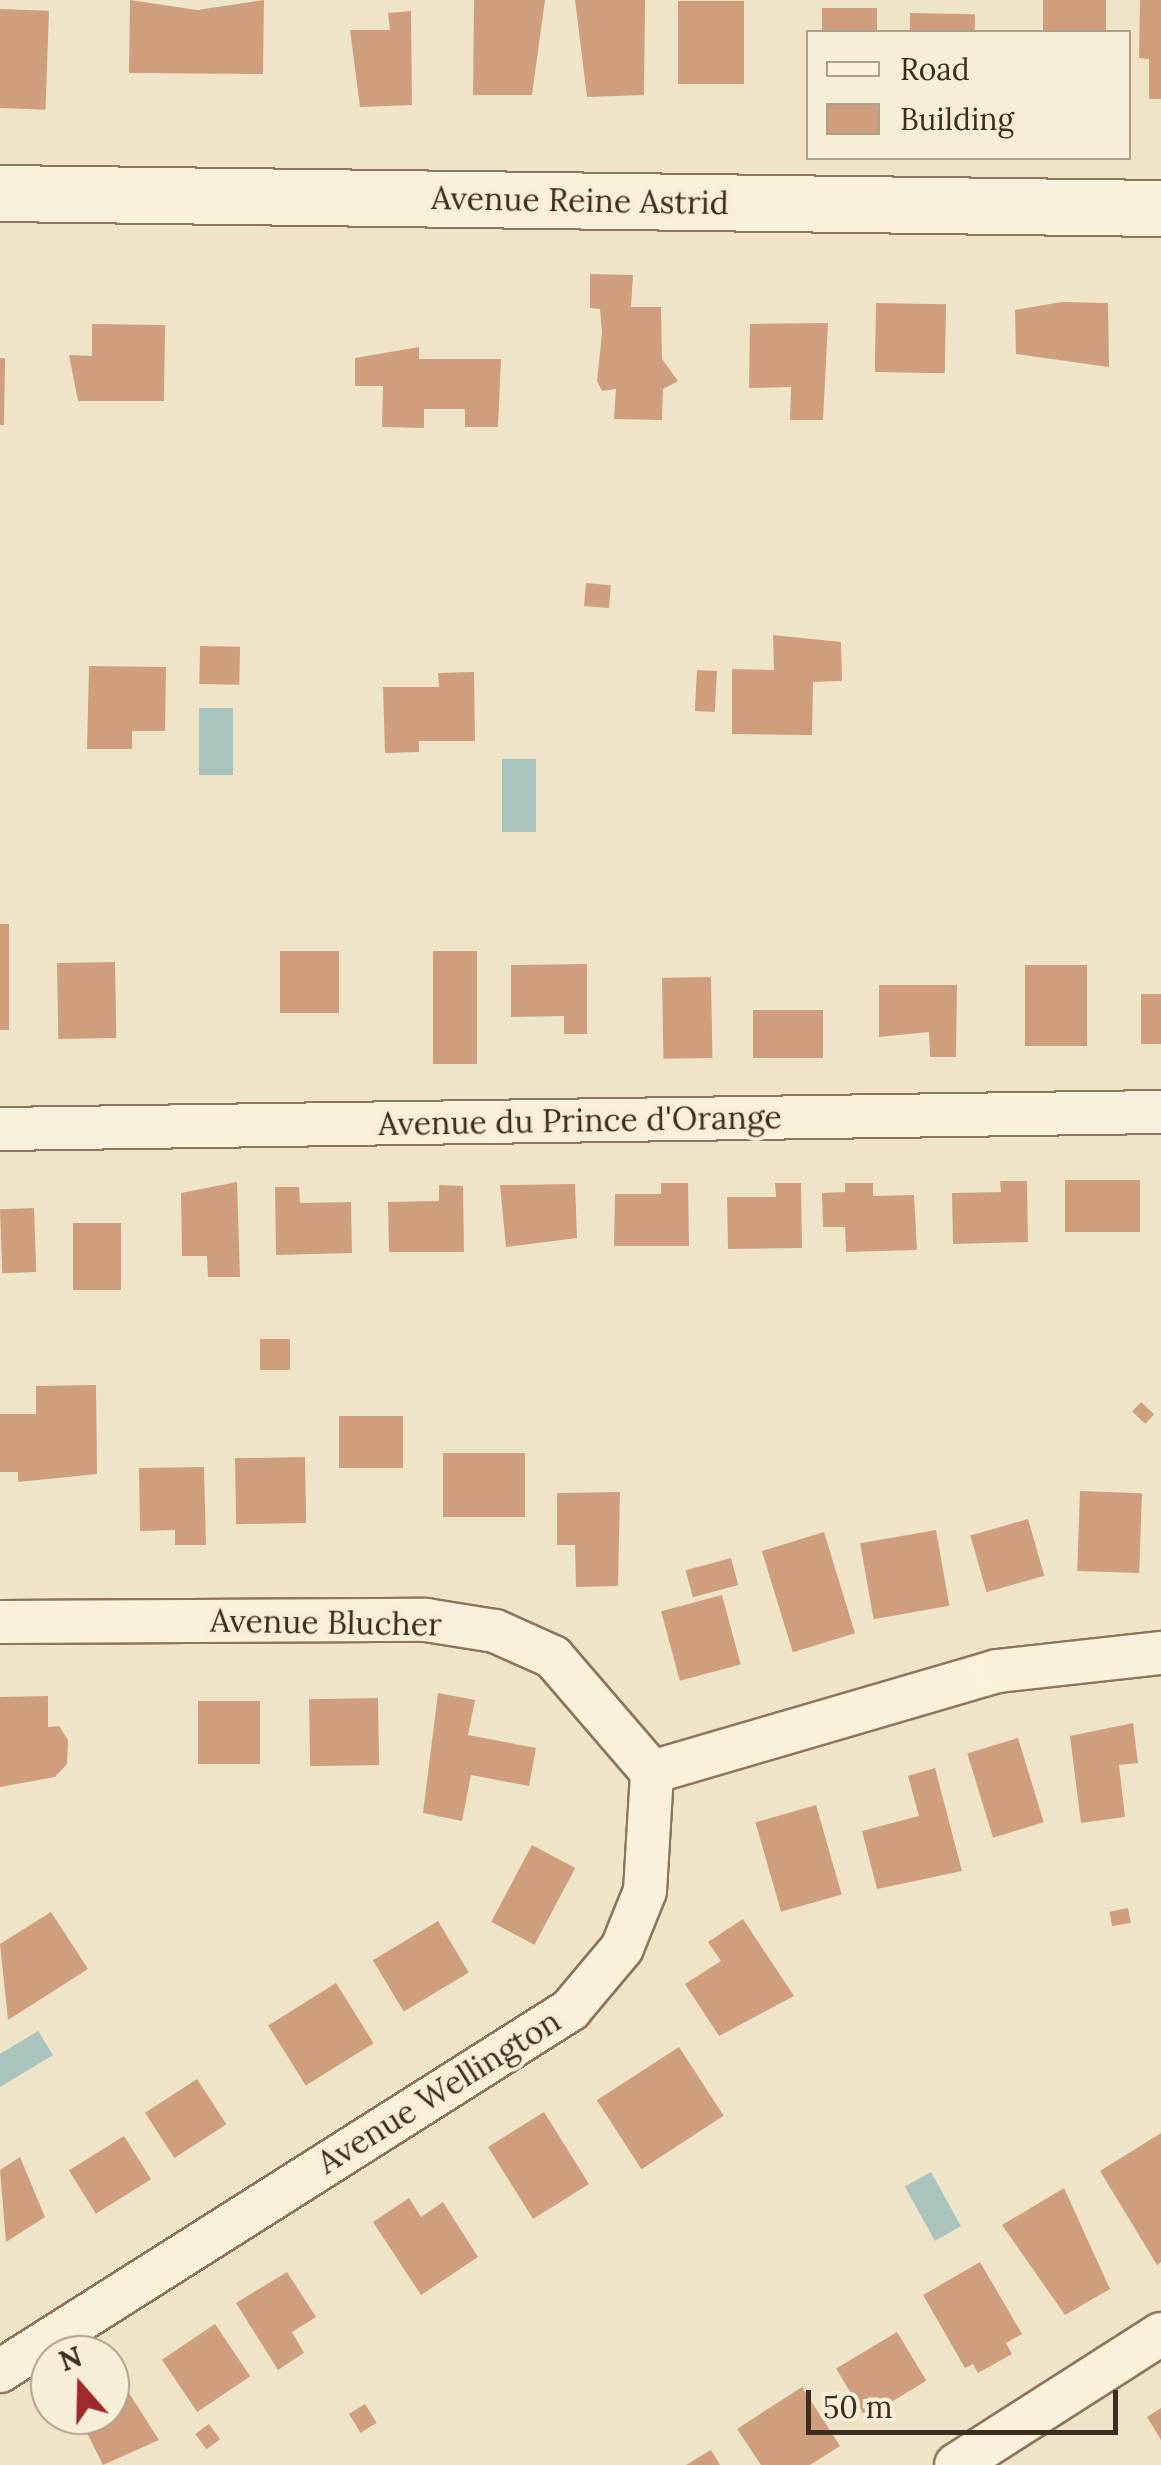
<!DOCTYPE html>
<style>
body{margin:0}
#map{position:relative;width:1161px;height:2465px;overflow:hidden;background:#f0e4c8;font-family:Lora,serif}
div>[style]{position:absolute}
.water>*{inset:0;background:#a9c4bc;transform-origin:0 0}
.building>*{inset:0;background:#cf9f7d;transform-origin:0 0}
.roads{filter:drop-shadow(2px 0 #8d765c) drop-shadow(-2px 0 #8d765c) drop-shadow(0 2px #8d765c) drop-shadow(0 -2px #8d765c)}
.street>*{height:42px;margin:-21px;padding:0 21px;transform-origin:21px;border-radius:21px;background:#faf1dc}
.secondary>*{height:55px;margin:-27.5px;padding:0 27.5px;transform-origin:27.5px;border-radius:27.5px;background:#faf1dc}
span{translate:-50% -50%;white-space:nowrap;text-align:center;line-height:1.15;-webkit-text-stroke:8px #f7eed8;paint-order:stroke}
.street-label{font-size:32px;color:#3d2e20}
.legend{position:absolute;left:806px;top:30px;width:325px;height:130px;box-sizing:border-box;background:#f7eed8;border:2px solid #ada18e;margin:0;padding:12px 18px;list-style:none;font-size:30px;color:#3d2e20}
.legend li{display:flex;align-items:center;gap:20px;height:50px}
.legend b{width:50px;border:2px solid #ada18e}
.north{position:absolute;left:30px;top:2335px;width:100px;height:100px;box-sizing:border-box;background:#f7eed8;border:2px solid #ada18e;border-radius:50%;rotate:340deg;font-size:28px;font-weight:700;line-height:40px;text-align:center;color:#3d2e20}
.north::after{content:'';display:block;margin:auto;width:35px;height:45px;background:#9e2a2b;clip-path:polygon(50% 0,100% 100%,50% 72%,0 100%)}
.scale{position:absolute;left:806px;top:2390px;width:312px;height:45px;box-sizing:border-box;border:5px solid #3d2e20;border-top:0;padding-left:12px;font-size:30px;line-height:35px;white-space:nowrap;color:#3d2e20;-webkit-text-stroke:8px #f7eed8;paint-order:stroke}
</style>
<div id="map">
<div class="water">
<div style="left:199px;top:708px;width:34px;height:67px"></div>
<div style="left:502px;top:759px;width:34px;height:73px"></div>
<div style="clip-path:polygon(38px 2031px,53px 2055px,0 2087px,0 2054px)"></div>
<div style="left:931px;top:2172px;width:62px;height:30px;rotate:61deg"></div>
</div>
<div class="building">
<div style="clip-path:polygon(130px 0,197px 10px,264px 0,263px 74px,129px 73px)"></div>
<div style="clip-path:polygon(474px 0,545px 0,532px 95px,473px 95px)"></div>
<div style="clip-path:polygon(575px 0,645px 0,644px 95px,587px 97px)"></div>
<div style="left:1043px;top:0;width:63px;height:32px"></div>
<div style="clip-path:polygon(1140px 0,1161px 0,1161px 99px,1149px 99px,1149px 59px,1139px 58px)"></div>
<div style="left:678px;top:1px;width:66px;height:83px"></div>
<div style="left:822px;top:8px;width:55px;height:24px"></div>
<div style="left:0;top:9px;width:49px;height:99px;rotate:2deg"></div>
<div style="clip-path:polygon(411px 11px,412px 105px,360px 107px,350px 30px,390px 30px,388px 13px)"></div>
<div style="left:910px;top:13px;width:65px;height:19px;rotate:1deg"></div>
<div style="clip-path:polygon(590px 274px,633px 275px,631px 307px,661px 307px,662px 359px,678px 381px,663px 389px,662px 420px,614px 419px,616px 389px,602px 391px,597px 381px,602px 333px,600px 309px,590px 308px)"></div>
<div style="clip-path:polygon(1062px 302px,1108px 303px,1109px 367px,1016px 354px,1015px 310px)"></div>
<div style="left:876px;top:303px;width:70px;height:69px;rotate:1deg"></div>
<div style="clip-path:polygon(828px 323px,823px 420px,790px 420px,791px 387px,749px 388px,750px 324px)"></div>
<div style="clip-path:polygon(92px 324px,165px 325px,164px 401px,78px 401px,69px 355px,92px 356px)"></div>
<div style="clip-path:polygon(419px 347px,419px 359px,501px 359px,498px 427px,465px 427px,465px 409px,424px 409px,424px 428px,382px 427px,383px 386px,355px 386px,355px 358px)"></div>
<div style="clip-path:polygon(0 358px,5px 358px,4px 425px,0 425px)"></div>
<div style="left:586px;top:583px;width:25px;height:23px;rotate:5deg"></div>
<div style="clip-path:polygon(773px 635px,841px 642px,842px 681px,813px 682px,812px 735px,732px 734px,732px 669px,774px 670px)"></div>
<div style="left:200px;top:646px;width:40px;height:38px;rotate:1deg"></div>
<div style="clip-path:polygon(89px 666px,166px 667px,165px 731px,132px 731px,132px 749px,87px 749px)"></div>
<div style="left:697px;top:670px;width:20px;height:41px;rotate:3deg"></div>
<div style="clip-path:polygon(474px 672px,475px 741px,419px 741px,419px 752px,385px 753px,383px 687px,439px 687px,438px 673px)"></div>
<div style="left:0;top:924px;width:9px;height:106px"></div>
<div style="left:280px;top:951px;width:59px;height:62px"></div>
<div style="left:433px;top:951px;width:44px;height:113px"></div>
<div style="left:115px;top:962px;width:76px;height:58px;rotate:89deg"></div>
<div style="clip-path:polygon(587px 964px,587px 1034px,564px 1034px,564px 1016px,511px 1017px,511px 965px)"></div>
<div style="left:1025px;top:965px;width:62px;height:81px"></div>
<div style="left:711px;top:977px;width:81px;height:49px;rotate:89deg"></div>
<div style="clip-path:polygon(879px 985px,957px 985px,956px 1057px,930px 1057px,929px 1032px,879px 1037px)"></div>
<div style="left:1141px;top:994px;width:20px;height:50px"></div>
<div style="left:823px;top:1010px;width:48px;height:70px;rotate:90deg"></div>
<div style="left:1140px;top:1180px;width:52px;height:75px;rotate:90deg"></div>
<div style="clip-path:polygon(1000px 1181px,1027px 1181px,1028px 1242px,953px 1244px,952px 1193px,1001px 1192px)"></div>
<div style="clip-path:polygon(237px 1182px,240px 1277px,208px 1277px,207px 1256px,182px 1256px,181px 1193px)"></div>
<div style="clip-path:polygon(661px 1183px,688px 1183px,689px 1246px,614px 1246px,615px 1194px,661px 1194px)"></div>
<div style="clip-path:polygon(775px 1183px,801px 1183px,802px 1248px,728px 1249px,727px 1197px,776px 1197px)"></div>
<div style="clip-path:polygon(845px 1183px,873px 1183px,873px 1196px,914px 1195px,917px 1250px,846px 1252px,845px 1227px,823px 1227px,822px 1193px,845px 1192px)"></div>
<div style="clip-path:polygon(575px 1184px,577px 1238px,506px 1247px,500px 1185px)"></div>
<div style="clip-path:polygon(439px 1185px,463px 1186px,464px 1252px,389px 1252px,388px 1202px,439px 1201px)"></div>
<div style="clip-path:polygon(275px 1187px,299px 1187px,300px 1203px,351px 1202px,352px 1253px,276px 1255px)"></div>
<div style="left:34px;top:1208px;width:64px;height:34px;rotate:88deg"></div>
<div style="left:73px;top:1223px;width:48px;height:67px"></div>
<div style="left:260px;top:1339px;width:30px;height:31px"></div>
<div style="clip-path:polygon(96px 1385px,97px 1474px,18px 1482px,18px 1472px,0 1472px,0 1414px,36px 1414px,36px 1386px)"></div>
<div style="left:1141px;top:1402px;width:18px;height:13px;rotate:43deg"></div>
<div style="left:339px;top:1416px;width:64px;height:52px"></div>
<div style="left:525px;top:1453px;width:64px;height:82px;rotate:90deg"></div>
<div style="left:305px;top:1457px;width:66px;height:70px;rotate:89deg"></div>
<div style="clip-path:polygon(204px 1467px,206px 1545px,175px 1545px,175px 1530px,140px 1531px,139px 1468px)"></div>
<div style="left:1080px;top:1491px;width:62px;height:80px;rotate:2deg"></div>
<div style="clip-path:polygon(620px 1492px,618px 1586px,576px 1587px,575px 1545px,557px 1545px,557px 1493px)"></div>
<div style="left:1028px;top:1519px;width:59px;height:60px;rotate:74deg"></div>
<div style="left:936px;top:1530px;width:77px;height:77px;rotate:80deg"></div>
<div style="left:824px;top:1532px;width:106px;height:65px;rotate:73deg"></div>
<div style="left:731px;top:1558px;width:28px;height:47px;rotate:75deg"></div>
<div style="left:722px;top:1595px;width:72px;height:63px;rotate:75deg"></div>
<div style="clip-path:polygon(438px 1693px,475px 1700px,468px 1735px,536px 1748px,529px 1786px,471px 1775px,462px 1821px,423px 1813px)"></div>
<div style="clip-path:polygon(48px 1696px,48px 1727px,59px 1726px,68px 1740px,67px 1764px,55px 1777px,0 1787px,0 1697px)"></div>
<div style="left:378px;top:1698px;width:67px;height:69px;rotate:89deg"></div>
<div style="left:260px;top:1701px;width:63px;height:62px;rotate:90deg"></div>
<div style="clip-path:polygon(1133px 1723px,1138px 1763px,1119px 1765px,1125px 1817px,1081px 1823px,1070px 1736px)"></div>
<div style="left:1018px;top:1738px;width:88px;height:53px;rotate:73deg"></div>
<div style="clip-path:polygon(935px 1768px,962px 1871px,877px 1889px,862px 1831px,919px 1816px,908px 1776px)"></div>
<div style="left:816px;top:1805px;width:93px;height:63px;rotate:74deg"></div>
<div style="left:532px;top:1845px;width:49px;height:87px;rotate:28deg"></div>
<div style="left:1128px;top:1908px;width:15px;height:19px;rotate:79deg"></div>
<div style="clip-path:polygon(51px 1912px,88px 1969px,8px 2020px,0 1944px)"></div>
<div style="clip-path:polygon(743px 1919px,794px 1996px,719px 2036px,685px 1984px,721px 1961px,708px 1942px)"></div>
<div style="left:438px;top:1921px;width:60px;height:76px;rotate:59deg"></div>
<div style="left:336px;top:1983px;width:71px;height:80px;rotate:58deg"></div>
<div style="left:679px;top:2047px;width:82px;height:98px;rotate:57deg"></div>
<div style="left:197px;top:2079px;width:54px;height:62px;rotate:57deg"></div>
<div style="left:544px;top:2112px;width:85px;height:66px;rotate:58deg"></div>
<div style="clip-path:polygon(1161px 2133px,1161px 2262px,1157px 2265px,1100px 2171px)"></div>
<div style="left:124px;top:2136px;width:51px;height:65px;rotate:58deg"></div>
<div style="clip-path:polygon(20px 2157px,45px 2217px,6px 2242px,0 2170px)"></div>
<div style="clip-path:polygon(1064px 2188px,1110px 2289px,1065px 2315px,1002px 2225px)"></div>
<div style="clip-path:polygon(409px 2198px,421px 2217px,443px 2202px,478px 2257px,421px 2295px,373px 2222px)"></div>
<div style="clip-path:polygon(980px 2262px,1022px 2334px,1006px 2343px,1012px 2354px,978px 2373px,973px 2364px,965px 2368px,923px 2295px)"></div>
<div style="clip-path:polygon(287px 2272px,316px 2317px,292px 2332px,304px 2353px,278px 2370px,236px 2303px)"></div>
<div style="left:215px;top:2324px;width:63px;height:64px;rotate:56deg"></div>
<div style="left:897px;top:2332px;width:57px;height:71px;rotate:59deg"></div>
<div style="clip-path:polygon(120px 2379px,159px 2440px,103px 2465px,78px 2415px,110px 2415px,110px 2385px)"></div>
<div style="clip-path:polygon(802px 2387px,840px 2446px,810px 2465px,761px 2465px,737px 2429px)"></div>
<div style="left:365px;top:2404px;width:22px;height:19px;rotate:58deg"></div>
<div style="clip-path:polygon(1161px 2408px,1161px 2440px,1147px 2417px)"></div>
<div style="left:209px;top:2424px;width:19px;height:17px;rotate:54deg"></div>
<div style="clip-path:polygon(711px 2450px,720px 2465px,686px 2465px)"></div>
</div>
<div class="roads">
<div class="street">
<div style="left:0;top:1129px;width:1161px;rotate:-0.84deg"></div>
<div style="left:0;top:1622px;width:426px;rotate:-0.3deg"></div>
<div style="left:426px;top:1620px;width:70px;rotate:9.1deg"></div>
<div style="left:495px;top:1631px;width:64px;rotate:24.1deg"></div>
<div style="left:553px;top:1657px;width:152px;rotate:49.3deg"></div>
<div style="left:652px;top:1772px;width:359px;rotate:-16.3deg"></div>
<div style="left:997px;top:1671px;width:165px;rotate:-6.3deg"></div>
<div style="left:0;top:2371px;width:675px;rotate:-32.35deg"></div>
<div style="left:570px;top:2010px;width:81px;rotate:-50deg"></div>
<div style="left:622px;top:1948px;width:61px;rotate:-68deg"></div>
<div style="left:645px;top:1891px;width:119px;rotate:-86.6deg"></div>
<div style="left:956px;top:2465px;width:243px;rotate:-32.6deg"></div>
</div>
<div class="secondary">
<div style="left:0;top:193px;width:1161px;rotate:0.74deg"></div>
</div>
</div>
<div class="street-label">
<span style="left:580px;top:201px;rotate:1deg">Avenue Reine Astrid</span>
<span style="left:580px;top:1121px;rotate:-1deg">Avenue du Prince d'Orange</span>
<span style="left:326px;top:1623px;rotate:1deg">Avenue Blucher</span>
<span style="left:439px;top:2092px;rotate:-32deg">Avenue Wellington</span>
</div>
<ul class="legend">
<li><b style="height:12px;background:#faf1dc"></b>Road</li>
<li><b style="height:28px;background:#cf9f7d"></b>Building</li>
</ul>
<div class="north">N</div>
<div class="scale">50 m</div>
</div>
